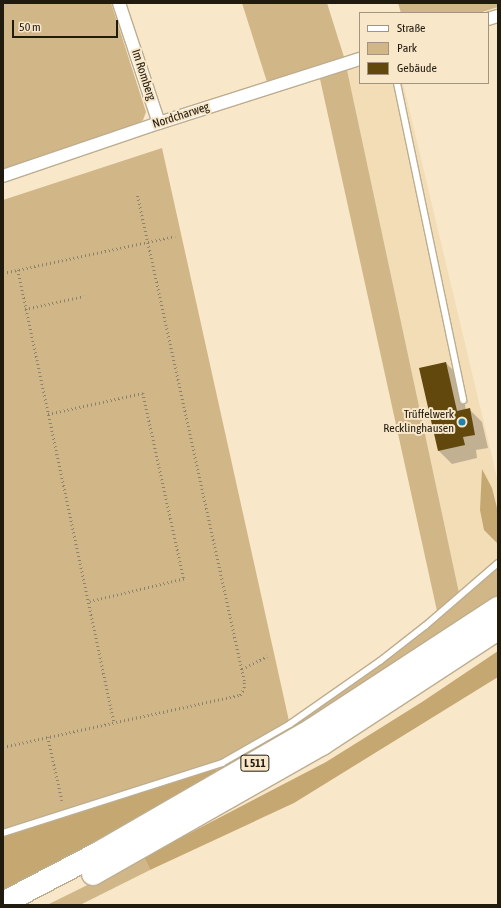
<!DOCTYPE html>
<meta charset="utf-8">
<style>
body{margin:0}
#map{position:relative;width:501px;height:908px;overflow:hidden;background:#f8e7c9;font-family:"Asap Condensed",sans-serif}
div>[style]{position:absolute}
.built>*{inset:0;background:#f2ddb7}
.green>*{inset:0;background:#d1b788}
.forest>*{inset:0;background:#c5a871}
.shadow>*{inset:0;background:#0003}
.building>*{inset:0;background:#62480d}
.path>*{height:2.5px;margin-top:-1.25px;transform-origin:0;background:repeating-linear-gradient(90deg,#8c816c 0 1px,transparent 0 4px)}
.roads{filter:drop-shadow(1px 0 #bdad8f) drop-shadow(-1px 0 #bdad8f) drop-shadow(0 1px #bdad8f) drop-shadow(0 -1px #bdad8f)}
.lane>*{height:6px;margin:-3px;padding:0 3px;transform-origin:3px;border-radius:3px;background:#fff}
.street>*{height:12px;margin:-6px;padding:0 6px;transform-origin:6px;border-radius:6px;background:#fff}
.highway>*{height:22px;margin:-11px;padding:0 11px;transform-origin:11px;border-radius:11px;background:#fff}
.dots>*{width:11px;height:11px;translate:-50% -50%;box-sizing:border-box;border:2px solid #f8e7c9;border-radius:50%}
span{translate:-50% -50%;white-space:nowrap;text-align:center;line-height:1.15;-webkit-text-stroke:4px #f8e7c9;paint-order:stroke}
.shield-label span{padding:1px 3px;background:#f8e7c9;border:1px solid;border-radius:3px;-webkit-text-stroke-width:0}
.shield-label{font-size:11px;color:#201a0f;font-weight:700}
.street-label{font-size:12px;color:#201a0f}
.poi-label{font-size:12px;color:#201a0f}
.right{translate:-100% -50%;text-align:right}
.frame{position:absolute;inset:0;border:4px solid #201a0f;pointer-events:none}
.legend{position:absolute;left:359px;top:12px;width:130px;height:72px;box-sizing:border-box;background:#f8e7c9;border:1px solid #a2957f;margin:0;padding:5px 7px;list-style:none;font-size:12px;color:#201a0f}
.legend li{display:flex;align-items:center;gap:8px;height:20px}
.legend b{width:20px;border:1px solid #a2957f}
.scale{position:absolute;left:12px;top:20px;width:106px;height:18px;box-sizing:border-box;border:2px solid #201a0f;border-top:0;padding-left:5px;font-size:12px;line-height:14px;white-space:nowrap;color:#201a0f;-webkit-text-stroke:3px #f8e7c9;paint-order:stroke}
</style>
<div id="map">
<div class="built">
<div style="clip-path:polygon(360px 67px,360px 83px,403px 83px,498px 482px,498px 560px,459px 594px,347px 70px)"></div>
</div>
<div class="green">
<div style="clip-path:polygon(3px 3px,111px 3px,146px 112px,143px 120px,134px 126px,3px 170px)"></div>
<div style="clip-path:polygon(242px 3px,327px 3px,344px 57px,267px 82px)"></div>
<div style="clip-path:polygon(398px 3px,498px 3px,498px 7px,479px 13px,401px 13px)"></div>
<div style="clip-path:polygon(347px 70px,459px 593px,498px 560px,498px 598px,220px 780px,215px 768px,3px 830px,3px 200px,162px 148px,289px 721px,346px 683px,437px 611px,320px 79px)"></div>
<div style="clip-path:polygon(144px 857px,150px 870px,80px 905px,47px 905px)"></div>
</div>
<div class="forest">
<div style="clip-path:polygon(482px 469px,492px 488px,498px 512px,498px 544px,484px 530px,480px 510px)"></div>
<div style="clip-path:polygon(498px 651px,498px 677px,294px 803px,150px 870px,144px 857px,326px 762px,422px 702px)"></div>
<div style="clip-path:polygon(215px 768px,220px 780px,3px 891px,3px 835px)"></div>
</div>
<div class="shadow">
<div style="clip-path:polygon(446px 363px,459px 376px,466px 410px,469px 409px,482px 422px,488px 448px,476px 450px,477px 458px,452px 464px,439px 451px)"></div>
</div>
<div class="building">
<div style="clip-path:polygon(446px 362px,457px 411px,470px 408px,475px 435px,463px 437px,465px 445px,438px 451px,419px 368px)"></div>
</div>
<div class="path">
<div style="left:18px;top:270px;width:463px;rotate:78deg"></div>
<div style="left:3px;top:273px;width:176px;rotate:-12.1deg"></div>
<div style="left:25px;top:309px;width:60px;rotate:-12.4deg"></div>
<div style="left:48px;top:414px;width:97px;rotate:-12.5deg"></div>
<div style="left:143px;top:393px;width:190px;rotate:77.6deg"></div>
<div style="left:184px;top:579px;width:99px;rotate:166.5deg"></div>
<div style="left:242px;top:669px;width:28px;rotate:-27deg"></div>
<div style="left:48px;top:737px;width:65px;rotate:77.5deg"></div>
<div style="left:3px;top:747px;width:243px;rotate:-12.4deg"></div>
<div style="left:240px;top:695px;width:8px;rotate:-60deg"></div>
<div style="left:244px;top:688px;width:7px;rotate:-90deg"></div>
<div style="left:244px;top:681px;width:497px;rotate:-102.4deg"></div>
</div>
<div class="roads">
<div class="lane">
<div style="left:397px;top:83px;width:324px;rotate:78.2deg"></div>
<div style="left:3px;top:833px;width:230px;rotate:-17.7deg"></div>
<div style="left:222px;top:763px;width:78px;rotate:-29.8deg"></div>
<div style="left:290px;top:724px;width:110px;rotate:-35deg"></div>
<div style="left:380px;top:661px;width:57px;rotate:-37.9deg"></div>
<div style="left:425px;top:626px;width:96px;rotate:-40.8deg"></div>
</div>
<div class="street">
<div style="left:119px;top:3px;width:126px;rotate:71.6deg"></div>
<div style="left:488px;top:19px;width:10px;rotate:-17deg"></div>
<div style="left:3px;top:176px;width:165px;rotate:-18.8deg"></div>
<div style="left:159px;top:123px;width:211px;rotate:-17.7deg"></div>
</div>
<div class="highway">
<div style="left:93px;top:874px;width:263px;rotate:-29.6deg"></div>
<div style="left:322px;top:744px;width:210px;rotate:-33.2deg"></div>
<div style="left:3px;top:903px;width:104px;rotate:-27.6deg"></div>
<div style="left:95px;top:855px;width:252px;rotate:-30deg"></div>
<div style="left:313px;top:729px;width:221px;rotate:-33.2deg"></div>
</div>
</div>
<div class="dots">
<div style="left:462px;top:422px;background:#1e82ac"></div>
</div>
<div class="shield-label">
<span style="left:255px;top:763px">L 511</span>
</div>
<div class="street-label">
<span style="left:143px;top:75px;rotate:72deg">Im Romberg</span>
<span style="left:181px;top:116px;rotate:-18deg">Nordcharweg</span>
</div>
<div class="poi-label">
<span class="right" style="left:454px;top:422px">Trüffelwerk<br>Recklinghausen</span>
</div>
<div class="frame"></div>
<ul class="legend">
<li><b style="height:5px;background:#fff"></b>Straße</li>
<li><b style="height:11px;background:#d1b788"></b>Park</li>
<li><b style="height:11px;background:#62480d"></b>Gebäude</li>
</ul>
<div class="scale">50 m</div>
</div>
